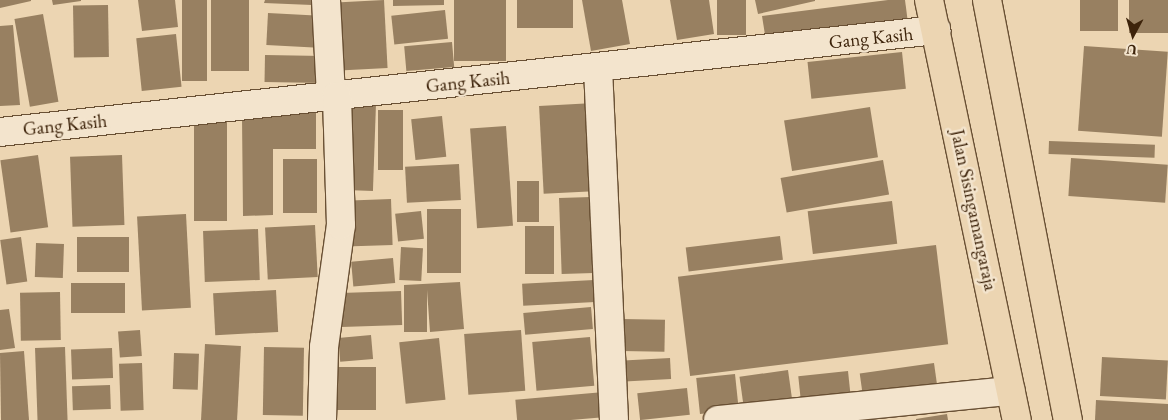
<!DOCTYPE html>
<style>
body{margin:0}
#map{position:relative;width:1168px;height:420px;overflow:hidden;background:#ecd5b2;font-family:"EB Garamond",serif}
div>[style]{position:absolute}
.building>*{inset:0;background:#988061;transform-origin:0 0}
.roads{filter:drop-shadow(1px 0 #695034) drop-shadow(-1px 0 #695034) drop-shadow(0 1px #695034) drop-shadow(0 -1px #695034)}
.minor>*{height:28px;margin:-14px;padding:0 14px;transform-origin:14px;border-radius:14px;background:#f3e4cd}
.major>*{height:28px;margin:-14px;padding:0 14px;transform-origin:14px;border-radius:14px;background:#ecd5b2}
span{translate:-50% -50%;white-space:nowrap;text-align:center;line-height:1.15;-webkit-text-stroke:5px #f3e4cd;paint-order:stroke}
.street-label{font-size:19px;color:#3d230a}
.north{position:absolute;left:1108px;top:10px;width:50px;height:50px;-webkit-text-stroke:4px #f3e4cd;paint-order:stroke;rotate:186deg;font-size:14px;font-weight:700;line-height:20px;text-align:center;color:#3d230a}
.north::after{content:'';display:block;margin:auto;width:18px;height:22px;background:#3d230a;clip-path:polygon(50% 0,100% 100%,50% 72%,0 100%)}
</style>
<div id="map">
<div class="building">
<div style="clip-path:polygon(0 0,31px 0,31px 1px,0 8px)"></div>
<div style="clip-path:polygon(52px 0,81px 0,81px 1px,53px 5px)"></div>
<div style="clip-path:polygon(138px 0,175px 0,178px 27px,142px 31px)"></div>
<div style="left:182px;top:0;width:25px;height:81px"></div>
<div style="left:211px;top:0;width:38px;height:71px"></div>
<div style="clip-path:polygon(265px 0,312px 0,312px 5px,264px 3px)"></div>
<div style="left:384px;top:0;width:68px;height:48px;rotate:87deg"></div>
<div style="clip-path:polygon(393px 0,444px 0,444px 5px,393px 6px)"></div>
<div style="left:454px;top:0;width:52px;height:61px"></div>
<div style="left:517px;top:0;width:56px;height:28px"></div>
<div style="clip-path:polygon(582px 0,622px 0,630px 44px,591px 51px)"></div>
<div style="clip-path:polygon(670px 0,709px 0,714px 34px,677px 40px)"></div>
<div style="left:717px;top:0;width:29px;height:35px"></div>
<div style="clip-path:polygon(755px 0,815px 0,815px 1px,758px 14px)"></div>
<div style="clip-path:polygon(888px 0,905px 0,908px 23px,766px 41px,762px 16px)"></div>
<div style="left:1080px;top:0;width:38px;height:31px"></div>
<div style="left:1129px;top:0;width:39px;height:33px"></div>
<div style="left:108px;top:5px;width:52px;height:35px;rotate:89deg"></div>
<div style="left:445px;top:10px;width:29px;height:54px;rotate:84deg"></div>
<div style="left:268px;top:13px;width:52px;height:32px;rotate:3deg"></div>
<div style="left:43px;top:14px;width:89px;height:29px;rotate:80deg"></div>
<div style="clip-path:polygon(13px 25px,20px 105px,0 106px,0 26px)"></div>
<div style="left:176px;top:34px;width:53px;height:40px;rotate:84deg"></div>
<div style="left:452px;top:42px;width:25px;height:48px;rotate:85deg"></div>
<div style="left:1084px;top:46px;width:84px;height:85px;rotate:4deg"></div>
<div style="left:902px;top:52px;width:37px;height:95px;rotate:84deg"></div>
<div style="left:265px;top:55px;width:58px;height:27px;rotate:1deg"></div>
<div style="left:349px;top:103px;width:27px;height:87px;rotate:2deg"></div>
<div style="left:594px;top:103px;width:88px;height:55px;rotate:87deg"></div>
<div style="left:870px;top:107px;width:51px;height:87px;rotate:81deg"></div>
<div style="left:378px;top:110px;width:25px;height:60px"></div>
<div style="clip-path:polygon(316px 111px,316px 149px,273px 149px,273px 215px,243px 216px,242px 118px,262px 118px,262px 112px)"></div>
<div style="left:194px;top:116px;width:33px;height:105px"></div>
<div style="left:442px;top:116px;width:41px;height:31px;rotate:84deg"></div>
<div style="left:506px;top:126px;width:100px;height:36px;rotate:86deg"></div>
<div style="left:1049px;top:141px;width:106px;height:13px;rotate:2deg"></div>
<div style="left:38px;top:155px;width:73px;height:38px;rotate:82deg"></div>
<div style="left:122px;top:155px;width:70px;height:52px;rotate:88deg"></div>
<div style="left:1071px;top:158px;width:97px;height:38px;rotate:4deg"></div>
<div style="left:283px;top:159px;width:34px;height:54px"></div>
<div style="left:883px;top:160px;width:35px;height:104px;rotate:80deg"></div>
<div style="left:459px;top:164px;width:36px;height:54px;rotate:87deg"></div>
<div style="left:517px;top:181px;width:22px;height:41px"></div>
<div style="left:591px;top:197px;width:76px;height:32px;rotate:88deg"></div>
<div style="left:391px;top:199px;width:46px;height:47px;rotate:88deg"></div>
<div style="left:892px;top:201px;width:43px;height:85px;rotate:83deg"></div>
<div style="left:427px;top:209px;width:34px;height:64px"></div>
<div style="left:421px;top:211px;width:28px;height:26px;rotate:84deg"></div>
<div style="left:186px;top:214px;width:94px;height:49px;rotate:87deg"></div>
<div style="left:315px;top:225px;width:52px;height:50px;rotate:87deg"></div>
<div style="left:525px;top:226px;width:29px;height:48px"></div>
<div style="left:258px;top:229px;width:51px;height:55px;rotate:88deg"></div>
<div style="left:780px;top:236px;width:24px;height:95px;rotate:83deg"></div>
<div style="left:21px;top:237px;width:45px;height:21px;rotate:82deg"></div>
<div style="left:129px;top:237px;width:35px;height:52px;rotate:90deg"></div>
<div style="left:36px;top:243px;width:28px;height:34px;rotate:2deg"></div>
<div style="left:936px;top:245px;width:100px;height:260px;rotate:83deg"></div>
<div style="left:401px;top:247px;width:22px;height:33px;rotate:3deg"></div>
<div style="left:393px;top:258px;width:25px;height:42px;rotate:85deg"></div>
<div style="left:594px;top:280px;width:22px;height:72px;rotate:87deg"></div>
<div style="clip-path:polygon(460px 282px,464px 329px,430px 332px,427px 290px,427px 332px,404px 332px,404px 285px)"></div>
<div style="left:71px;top:283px;width:54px;height:30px"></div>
<div style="left:276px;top:290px;width:42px;height:63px;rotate:87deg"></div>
<div style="left:401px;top:291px;width:34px;height:68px;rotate:88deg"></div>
<div style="left:60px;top:292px;width:48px;height:40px;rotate:89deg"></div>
<div style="left:591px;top:307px;width:22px;height:68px;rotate:85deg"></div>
<div style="clip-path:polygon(9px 309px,15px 348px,0 350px,0 310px)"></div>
<div style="left:622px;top:319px;width:43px;height:32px;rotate:1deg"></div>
<div style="left:140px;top:330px;width:26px;height:22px;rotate:86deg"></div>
<div style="left:521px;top:330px;width:61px;height:57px;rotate:86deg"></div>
<div style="left:371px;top:335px;width:24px;height:33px;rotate:85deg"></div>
<div style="left:590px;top:337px;width:49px;height:58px;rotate:85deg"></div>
<div style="left:439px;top:338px;width:62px;height:40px;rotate:84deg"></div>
<div style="left:205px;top:344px;width:36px;height:76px;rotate:3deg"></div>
<div style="left:65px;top:347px;width:73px;height:30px;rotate:88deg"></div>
<div style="left:264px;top:347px;width:40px;height:68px;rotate:1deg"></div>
<div style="left:112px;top:348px;width:30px;height:41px;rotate:88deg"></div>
<div style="clip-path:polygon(24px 351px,29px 420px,1px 420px,0 353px)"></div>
<div style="left:174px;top:353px;width:25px;height:36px;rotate:2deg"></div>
<div style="left:1102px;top:357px;width:66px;height:39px;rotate:3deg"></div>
<div style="left:670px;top:358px;width:21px;height:51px;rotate:87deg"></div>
<div style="left:142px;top:363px;width:47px;height:23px;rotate:88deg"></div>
<div style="left:934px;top:363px;width:28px;height:75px;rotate:82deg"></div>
<div style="left:334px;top:367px;width:42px;height:43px"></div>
<div style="left:788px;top:370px;width:37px;height:49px;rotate:82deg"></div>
<div style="left:848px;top:371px;width:31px;height:50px;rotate:84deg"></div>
<div style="left:735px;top:374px;width:36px;height:39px;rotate:84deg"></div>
<div style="left:110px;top:385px;width:24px;height:38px;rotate:88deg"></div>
<div style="left:687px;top:388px;width:27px;height:50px;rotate:84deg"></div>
<div style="left:604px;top:392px;width:25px;height:89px;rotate:85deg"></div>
<div style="clip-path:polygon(1096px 400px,1168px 404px,1168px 420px,1095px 420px)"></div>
<div style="clip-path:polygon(947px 414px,948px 420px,916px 420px,916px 419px)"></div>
</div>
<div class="roads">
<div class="minor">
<div style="left:326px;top:0;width:97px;rotate:87deg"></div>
<div style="left:598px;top:68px;width:352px;rotate:87.4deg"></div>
<div style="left:0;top:132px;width:942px;rotate:-6.22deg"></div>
<div style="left:322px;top:420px;width:73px;rotate:-88.4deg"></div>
<div style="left:324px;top:347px;width:123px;rotate:-82.1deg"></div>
<div style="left:341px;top:225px;width:129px;rotate:-91.8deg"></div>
<div style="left:718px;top:420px;width:294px;rotate:-5.7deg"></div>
</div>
<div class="major">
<div style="left:929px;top:0;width:429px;rotate:78.2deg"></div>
<div style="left:987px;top:0;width:428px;rotate:79.1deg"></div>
</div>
</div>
<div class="street-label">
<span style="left:871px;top:38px;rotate:-6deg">Gang Kasih</span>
<span style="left:468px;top:82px;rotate:-6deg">Gang Kasih</span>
<span style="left:65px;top:125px;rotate:-6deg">Gang Kasih</span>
<span style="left:974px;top:210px;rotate:78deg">Jalan Sisingamangaraja</span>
</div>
<div class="north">U</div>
</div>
